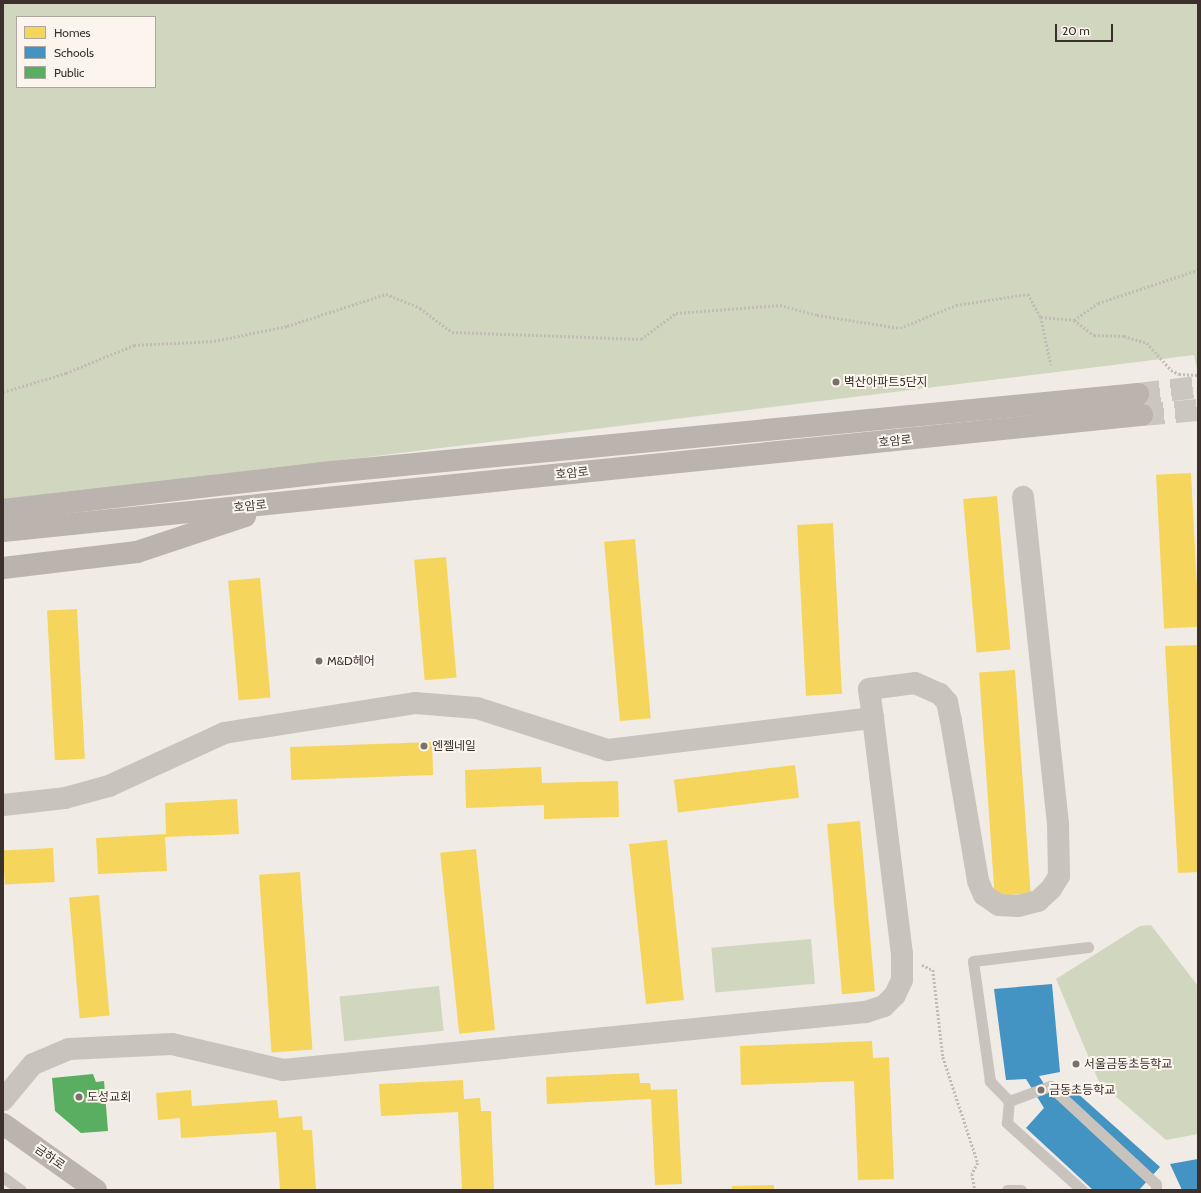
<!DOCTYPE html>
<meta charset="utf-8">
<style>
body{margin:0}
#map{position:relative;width:1201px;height:1193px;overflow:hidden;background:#f0ebe5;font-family:Cabin,"Noto Sans KR",sans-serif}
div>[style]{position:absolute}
.green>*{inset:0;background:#d1d6bf;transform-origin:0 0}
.homes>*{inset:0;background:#f6d55c;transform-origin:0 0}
.schools>*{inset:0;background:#4393c3}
.public>*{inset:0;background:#5aae61}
.secondary-tunnel>*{height:22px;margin-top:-11px;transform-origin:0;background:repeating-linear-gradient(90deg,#ccc6c0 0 22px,transparent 0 33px)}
.path>*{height:2.5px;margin-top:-1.25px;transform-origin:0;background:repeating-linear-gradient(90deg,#c2bbb6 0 2px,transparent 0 4px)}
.service>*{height:11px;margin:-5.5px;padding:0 5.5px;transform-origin:5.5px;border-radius:5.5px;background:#c9c3be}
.minor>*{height:22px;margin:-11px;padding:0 11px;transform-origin:11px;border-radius:11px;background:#c9c3be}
.secondary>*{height:22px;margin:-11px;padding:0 11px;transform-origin:11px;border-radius:11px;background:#bab3ae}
.dots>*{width:11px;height:11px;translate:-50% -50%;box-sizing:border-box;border:2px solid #fbf5ee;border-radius:50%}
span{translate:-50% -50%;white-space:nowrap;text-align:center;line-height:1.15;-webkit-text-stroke:4px #fbf5ee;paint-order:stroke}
.poi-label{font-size:12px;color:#3b302b}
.left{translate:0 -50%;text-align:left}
.street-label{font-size:12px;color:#3b302b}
.frame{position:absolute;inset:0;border:4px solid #3b302b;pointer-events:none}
.legend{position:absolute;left:16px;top:16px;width:140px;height:72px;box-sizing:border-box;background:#fbf5ee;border:1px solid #aea6a0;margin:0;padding:5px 7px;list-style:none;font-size:12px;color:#3b302b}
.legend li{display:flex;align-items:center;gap:8px;height:20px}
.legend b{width:20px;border:1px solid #aea6a0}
.scale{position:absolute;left:1055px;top:24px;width:58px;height:18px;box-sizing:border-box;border:2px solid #3b302b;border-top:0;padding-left:5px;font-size:12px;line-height:14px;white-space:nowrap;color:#3b302b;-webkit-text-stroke:3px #fbf5ee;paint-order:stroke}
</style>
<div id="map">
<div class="green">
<div style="clip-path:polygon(evenodd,3px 3px,1198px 3px,1198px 375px,1194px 355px,3px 502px,3px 3px,17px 17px,155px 17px,155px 87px,17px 87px,17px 17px)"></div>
<div style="clip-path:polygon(1151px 925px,1198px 986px,1198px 1134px,1166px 1140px,1099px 1082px,1056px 979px,1140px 926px)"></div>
<div style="left:811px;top:939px;width:45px;height:100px;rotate:85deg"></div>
<div style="left:439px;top:986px;width:45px;height:100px;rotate:84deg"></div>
</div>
<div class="homes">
<div style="left:1191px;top:473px;width:154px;height:35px;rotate:87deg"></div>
<div style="left:997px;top:496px;width:154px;height:34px;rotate:85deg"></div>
<div style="left:833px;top:523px;width:171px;height:36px;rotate:87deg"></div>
<div style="left:635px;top:539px;width:180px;height:31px;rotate:85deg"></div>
<div style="left:446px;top:557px;width:121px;height:32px;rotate:85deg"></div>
<div style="left:260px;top:578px;width:120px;height:32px;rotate:85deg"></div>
<div style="left:77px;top:609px;width:150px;height:30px;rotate:87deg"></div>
<div style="clip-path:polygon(1198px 645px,1198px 872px,1178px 873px,1165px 646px)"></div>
<div style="left:1015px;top:670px;width:224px;height:36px;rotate:86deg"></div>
<div style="left:432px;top:742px;width:33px;height:142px;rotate:88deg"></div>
<div style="left:795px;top:765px;width:33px;height:122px;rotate:83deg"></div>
<div style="clip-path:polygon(541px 767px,542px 783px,618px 781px,619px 817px,544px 819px,544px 805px,466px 808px,465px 770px)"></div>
<div style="clip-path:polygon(237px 799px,239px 834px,165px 837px,167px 871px,98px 874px,96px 838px,166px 834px,165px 803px)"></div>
<div style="left:860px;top:821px;width:171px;height:33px;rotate:85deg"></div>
<div style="left:667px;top:840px;width:161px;height:38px;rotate:84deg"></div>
<div style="left:53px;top:848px;width:34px;height:50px;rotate:87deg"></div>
<div style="left:476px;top:849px;width:182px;height:36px;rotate:84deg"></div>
<div style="left:300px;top:872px;width:178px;height:41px;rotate:86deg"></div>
<div style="left:99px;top:895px;width:121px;height:30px;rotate:85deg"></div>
<div style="clip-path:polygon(872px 1041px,873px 1058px,889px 1057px,894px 1179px,858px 1180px,854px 1081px,741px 1085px,740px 1046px)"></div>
<div style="clip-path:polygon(639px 1073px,640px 1083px,650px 1083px,651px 1090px,677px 1089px,682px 1184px,655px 1185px,651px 1099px,547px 1104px,546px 1077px)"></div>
<div style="clip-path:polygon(463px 1080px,464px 1099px,480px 1098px,481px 1111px,491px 1111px,494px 1190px,462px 1190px,458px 1112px,381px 1116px,379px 1084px)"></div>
<div style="clip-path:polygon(191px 1090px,192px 1106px,277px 1100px,279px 1118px,302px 1116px,303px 1130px,312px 1130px,316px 1190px,280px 1190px,276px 1132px,181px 1138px,180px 1118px,158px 1120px,156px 1093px)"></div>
<div style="clip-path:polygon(774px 1185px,774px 1190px,732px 1190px,732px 1186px)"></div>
</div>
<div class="schools">
<div style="clip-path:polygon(1052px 984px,1060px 1072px,1039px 1076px,1053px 1098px,1066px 1083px,1160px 1167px,1139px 1190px,1093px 1190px,1026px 1128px,1044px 1108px,1026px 1079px,1006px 1080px,994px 989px)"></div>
<div style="clip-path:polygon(1198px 1159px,1198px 1190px,1182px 1190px,1170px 1164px)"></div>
</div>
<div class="public">
<div style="clip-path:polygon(93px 1074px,96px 1082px,104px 1081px,108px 1131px,81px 1133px,55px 1111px,52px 1078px)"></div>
</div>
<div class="secondary-tunnel">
<div style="left:1138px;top:394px;width:60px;rotate:-6.7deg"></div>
<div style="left:1142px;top:415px;width:56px;rotate:-5.1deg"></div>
</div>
<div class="path">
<div style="left:1041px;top:317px;width:49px;rotate:78.2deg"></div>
<div style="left:1074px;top:320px;width:29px;rotate:-35deg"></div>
<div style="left:1098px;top:303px;width:105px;rotate:-18.3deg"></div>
<div style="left:3px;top:392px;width:66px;rotate:-16.8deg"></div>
<div style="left:66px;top:373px;width:74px;rotate:-22.4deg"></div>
<div style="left:134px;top:345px;width:80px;rotate:-2.9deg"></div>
<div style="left:214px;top:341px;width:75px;rotate:-11.6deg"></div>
<div style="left:287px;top:326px;width:104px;rotate:-17.9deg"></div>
<div style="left:386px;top:294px;width:37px;rotate:22deg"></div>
<div style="left:420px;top:308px;width:40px;rotate:37deg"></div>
<div style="left:452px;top:332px;width:189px;rotate:2.1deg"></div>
<div style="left:641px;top:339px;width:44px;rotate:-36.6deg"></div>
<div style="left:676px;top:313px;width:104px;rotate:-4.4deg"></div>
<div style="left:780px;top:305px;width:38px;rotate:15deg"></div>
<div style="left:817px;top:315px;width:84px;rotate:8.9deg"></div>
<div style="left:900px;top:328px;width:61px;rotate:-22.3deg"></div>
<div style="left:956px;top:305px;width:73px;rotate:-8.7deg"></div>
<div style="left:1028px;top:294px;width:26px;rotate:61deg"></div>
<div style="left:1041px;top:317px;width:33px;rotate:5deg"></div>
<div style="left:1074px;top:320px;width:25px;rotate:37deg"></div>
<div style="left:1094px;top:335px;width:30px;rotate:2deg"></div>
<div style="left:1124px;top:336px;width:24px;rotate:17deg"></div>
<div style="left:1147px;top:343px;width:36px;rotate:48deg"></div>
<div style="left:1171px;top:370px;width:9px;rotate:27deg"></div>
<div style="left:1179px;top:374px;width:19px;rotate:3deg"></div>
<div style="left:922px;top:965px;width:12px;rotate:24deg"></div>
<div style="left:933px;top:970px;width:88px;rotate:83.4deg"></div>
<div style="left:943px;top:1057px;width:112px;rotate:71.7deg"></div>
<div style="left:978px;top:1163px;width:13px;rotate:119deg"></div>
<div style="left:972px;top:1174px;width:16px;rotate:79deg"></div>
</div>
<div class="service">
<div style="left:1009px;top:1101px;width:44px;rotate:-20.1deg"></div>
<div style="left:1050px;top:1086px;width:144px;rotate:42.8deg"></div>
<div style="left:1156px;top:1184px;width:6px;rotate:90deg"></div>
<div style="left:3px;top:1177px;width:22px;rotate:36deg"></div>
<div style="left:1007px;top:1190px;width:14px"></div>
<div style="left:1082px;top:1190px;width:101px;rotate:-138.2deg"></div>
<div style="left:1007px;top:1123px;width:22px;rotate:-85deg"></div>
<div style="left:1009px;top:1101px;width:28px;rotate:-134deg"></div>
<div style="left:990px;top:1081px;width:121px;rotate:-98.1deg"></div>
<div style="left:973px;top:961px;width:116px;rotate:-6.9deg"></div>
</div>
<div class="minor">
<div style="left:873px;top:718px;width:29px;rotate:-98deg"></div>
<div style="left:869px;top:689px;width:46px;rotate:-7.4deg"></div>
<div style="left:915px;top:683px;width:27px;rotate:24deg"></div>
<div style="left:940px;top:694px;width:11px;rotate:49deg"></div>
<div style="left:947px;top:702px;width:19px;rotate:78deg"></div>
<div style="left:951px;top:721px;width:162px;rotate:80.4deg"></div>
<div style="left:978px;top:881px;width:15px;rotate:67deg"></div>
<div style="left:984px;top:895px;width:18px;rotate:34deg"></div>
<div style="left:999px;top:905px;width:19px;rotate:3deg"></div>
<div style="left:1018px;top:906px;width:21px;rotate:-14deg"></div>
<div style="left:1038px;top:901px;width:18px;rotate:-43deg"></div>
<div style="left:1051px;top:889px;width:15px;rotate:-58deg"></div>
<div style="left:1059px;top:876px;width:52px;rotate:-91.1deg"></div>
<div style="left:1058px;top:824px;width:329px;rotate:-96.1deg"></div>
<div style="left:3px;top:805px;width:62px;rotate:-6.4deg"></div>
<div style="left:65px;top:798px;width:46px;rotate:-15.3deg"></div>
<div style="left:109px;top:786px;width:127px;rotate:-24.7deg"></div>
<div style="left:224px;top:733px;width:193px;rotate:-8.9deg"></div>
<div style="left:415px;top:703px;width:62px;rotate:4.6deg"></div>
<div style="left:477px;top:708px;width:138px;rotate:17.8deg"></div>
<div style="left:608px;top:750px;width:267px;rotate:-6.9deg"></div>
<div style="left:873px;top:718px;width:238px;rotate:83deg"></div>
<div style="left:902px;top:954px;width:26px;rotate:90deg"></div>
<div style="left:902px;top:980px;width:17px;rotate:115deg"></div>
<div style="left:895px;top:995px;width:16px;rotate:135deg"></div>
<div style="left:884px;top:1006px;width:20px;rotate:162deg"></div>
<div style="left:865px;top:1012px;width:585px;rotate:174.31deg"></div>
<div style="left:283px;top:1070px;width:114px;rotate:-166.8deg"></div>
<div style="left:172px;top:1044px;width:103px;rotate:177.2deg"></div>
<div style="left:69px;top:1049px;width:39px;rotate:157deg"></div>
<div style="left:33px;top:1064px;width:47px;rotate:129.8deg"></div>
</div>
<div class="secondary">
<div style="left:3px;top:510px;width:320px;rotate:-6.6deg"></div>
<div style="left:321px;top:473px;width:821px;rotate:-5.52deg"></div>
<div style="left:3px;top:531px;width:1145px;rotate:-5.82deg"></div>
<div style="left:3px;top:568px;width:135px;rotate:-6.8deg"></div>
<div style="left:137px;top:552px;width:114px;rotate:-18.4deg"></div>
<div style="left:3px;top:1124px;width:114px;rotate:35.4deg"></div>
</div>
<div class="dots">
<div style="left:836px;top:382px;background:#7a716c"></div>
<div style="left:319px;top:661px;background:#7a716c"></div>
<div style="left:424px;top:746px;background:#7a716c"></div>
<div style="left:1076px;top:1064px;background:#7a716c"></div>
<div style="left:1041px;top:1090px;background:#7a716c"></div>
<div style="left:79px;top:1097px;background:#7a716c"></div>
</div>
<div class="poi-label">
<span class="left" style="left:844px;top:382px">벽산아파트5단지</span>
<span class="left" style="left:327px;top:661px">M&amp;D헤어</span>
<span class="left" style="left:432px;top:746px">엔젤네일</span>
<span class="left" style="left:1084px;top:1064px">서울금동초등학교</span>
<span class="left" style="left:1049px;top:1090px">금동초등학교</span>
<span class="left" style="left:87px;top:1097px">도성교회</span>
</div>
<div class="street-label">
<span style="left:895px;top:441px;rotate:-6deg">호암로</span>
<span style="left:572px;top:473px;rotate:-6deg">호암로</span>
<span style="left:250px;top:506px;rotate:-6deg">호암로</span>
<span style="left:50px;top:1157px;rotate:35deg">금하로</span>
</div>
<div class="frame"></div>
<ul class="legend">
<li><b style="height:11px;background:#f6d55c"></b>Homes</li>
<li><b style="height:11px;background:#4393c3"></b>Schools</li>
<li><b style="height:11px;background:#5aae61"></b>Public</li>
</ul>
<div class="scale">20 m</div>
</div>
